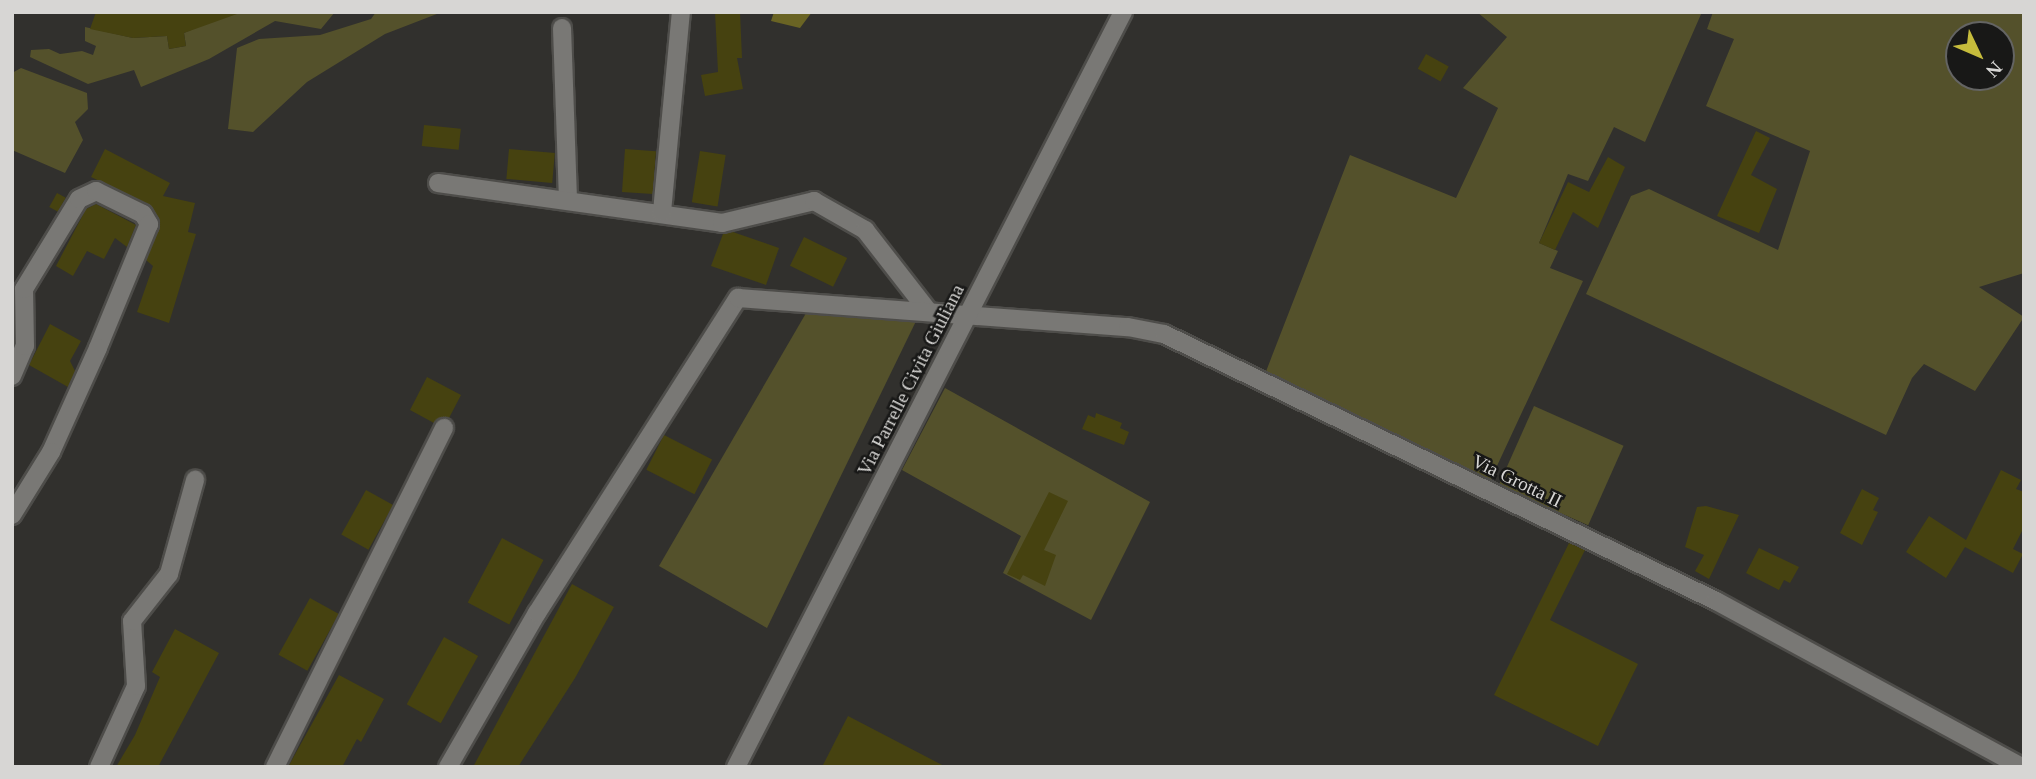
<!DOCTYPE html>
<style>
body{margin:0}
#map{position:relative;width:2036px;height:779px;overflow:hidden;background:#31302d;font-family:"Times New Roman",serif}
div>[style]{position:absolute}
.green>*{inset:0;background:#54512b;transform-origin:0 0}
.forest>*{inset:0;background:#6a6424}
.building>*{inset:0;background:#464210;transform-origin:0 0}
.roads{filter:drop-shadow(2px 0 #4e4d4a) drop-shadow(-2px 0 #4e4d4a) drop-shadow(0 2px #4e4d4a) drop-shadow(0 -2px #4e4d4a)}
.minor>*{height:18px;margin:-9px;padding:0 9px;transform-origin:9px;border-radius:9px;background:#797875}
span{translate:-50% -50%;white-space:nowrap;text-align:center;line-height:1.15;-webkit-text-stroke:5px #181817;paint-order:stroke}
.street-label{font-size:19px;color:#d7d6d4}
.frame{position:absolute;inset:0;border:14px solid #d7d6d4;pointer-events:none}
.north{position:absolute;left:1945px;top:21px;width:70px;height:70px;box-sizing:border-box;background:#181817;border:2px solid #646463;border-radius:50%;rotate:134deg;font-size:19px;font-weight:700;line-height:28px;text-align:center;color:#d7d6d4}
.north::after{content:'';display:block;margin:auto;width:24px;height:32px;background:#c6bc3c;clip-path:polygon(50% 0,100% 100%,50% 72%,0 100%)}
</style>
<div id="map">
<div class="green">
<div style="clip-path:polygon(233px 12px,335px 12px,321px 29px,275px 21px,209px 59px,141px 87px,134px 70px,88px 84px,30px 57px,31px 50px,49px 49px,60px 54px,82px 51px,93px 55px,96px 46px,85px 41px,85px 27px,133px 38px,167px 36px,169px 49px,186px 46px,184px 33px)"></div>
<div style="clip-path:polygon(376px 12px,442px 12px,385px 34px,307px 82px,253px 132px,228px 129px,237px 48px,259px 39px,320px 35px,371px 19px)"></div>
<div style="clip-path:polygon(1477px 12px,1702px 12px,1645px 142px,1614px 127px,1588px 181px,1568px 174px,1539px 243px,1558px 251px,1550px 268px,1583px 281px,1490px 481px,1265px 374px,1350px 155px,1456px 198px,1498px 108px,1463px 88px,1507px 37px)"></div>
<div style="clip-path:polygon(evenodd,1713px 12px,2024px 12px,2024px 273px,1979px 287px,2024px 317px,1975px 391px,1924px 364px,1912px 378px,1886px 435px,1586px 294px,1631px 196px,1649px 189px,1778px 250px,1810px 151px,1706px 106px,1734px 39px,1707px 29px,1713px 12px,1959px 35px,2001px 35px,2001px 77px,1959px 77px,1959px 35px)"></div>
<div style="clip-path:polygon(21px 68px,87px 93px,88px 109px,75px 122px,83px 140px,65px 173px,12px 150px,12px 73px)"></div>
<div style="clip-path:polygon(809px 308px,918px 317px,767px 628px,659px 566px)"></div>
<div style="clip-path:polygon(945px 388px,1150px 502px,1091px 620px,1003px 573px,1021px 536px,902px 470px)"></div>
<div style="left:1534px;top:406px;width:98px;height:87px;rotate:24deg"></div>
</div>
<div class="forest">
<div style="clip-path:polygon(774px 12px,812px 12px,800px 28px,771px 21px)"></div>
</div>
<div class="building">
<div style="clip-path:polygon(96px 12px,237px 12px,237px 14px,184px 33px,186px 46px,169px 49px,167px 36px,133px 38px,90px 29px)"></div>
<div style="clip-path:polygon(715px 12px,740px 12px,742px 58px,737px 58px,743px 89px,705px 96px,701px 75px,718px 72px)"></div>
<div style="left:1426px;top:54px;width:26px;height:17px;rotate:29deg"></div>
<div style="left:424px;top:125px;width:37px;height:21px;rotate:6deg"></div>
<div style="clip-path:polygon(1756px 131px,1770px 138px,1751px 175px,1777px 189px,1759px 233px,1717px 216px)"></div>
<div style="clip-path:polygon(105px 149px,170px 183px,163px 196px,195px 203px,188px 232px,196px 234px,169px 323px,137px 312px,153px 266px,146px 260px,159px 219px,148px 204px,91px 177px)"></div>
<div style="left:509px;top:149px;width:46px;height:30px;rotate:5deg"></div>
<div style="left:625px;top:149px;width:31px;height:43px;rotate:4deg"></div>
<div style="left:700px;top:151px;width:26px;height:52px;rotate:9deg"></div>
<div style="clip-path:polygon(1608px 157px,1625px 167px,1598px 228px,1573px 212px,1555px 250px,1539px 243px,1568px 182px,1589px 192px)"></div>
<div style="left:57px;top:193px;width:10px;height:16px;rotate:29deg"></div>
<div style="clip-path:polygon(96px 204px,136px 225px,127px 247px,115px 238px,104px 259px,87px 251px,73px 276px,56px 266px,86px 209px)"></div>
<div style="clip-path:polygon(733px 232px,779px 248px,766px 285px,711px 266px,723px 234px)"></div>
<div style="left:804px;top:237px;width:48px;height:32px;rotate:26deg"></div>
<div style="clip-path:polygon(50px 324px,81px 341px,70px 361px,75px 371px,68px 387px,29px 365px)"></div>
<div style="clip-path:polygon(427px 377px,461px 395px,449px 418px,434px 423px,410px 410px)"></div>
<div style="clip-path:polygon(1096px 413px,1122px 423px,1120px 428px,1129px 432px,1124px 445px,1082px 429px,1088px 415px,1095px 418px)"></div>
<div style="left:664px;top:435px;width:54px;height:39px;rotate:27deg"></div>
<div style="clip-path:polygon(2001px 470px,2021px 480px,2016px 489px,2024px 492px,2024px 527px,2013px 549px,2023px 554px,2013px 573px,1965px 547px,1946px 578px,1906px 552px,1929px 516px,1966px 540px)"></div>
<div style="clip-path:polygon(1862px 489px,1879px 498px,1873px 510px,1878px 512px,1862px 545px,1840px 533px)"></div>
<div style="left:366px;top:490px;width:31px;height:51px;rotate:29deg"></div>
<div style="clip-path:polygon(1049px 492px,1068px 501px,1044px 550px,1056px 555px,1045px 586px,1023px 575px,1020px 580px,1007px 574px)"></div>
<div style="clip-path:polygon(1706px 506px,1739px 515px,1709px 579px,1695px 571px,1704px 555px,1685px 547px,1697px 507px)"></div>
<div style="left:502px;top:538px;width:47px;height:73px;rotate:28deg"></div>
<div style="clip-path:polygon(1569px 543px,1585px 550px,1550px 620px,1638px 664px,1598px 746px,1494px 695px)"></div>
<div style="clip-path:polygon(1759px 548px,1799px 567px,1790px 583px,1784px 580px,1779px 590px,1746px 573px)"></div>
<div style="clip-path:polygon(572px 584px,614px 607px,575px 678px,518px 767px,473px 767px)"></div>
<div style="left:310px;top:598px;width:33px;height:65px;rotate:29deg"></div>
<div style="clip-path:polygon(175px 629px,219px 653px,158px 767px,116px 767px,135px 735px,160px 677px,152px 672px)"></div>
<div style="left:444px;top:637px;width:39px;height:77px;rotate:29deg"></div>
<div style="clip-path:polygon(339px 675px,384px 699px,361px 742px,357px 739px,342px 767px,288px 767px)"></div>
<div style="clip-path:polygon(848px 716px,946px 767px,822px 767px)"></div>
</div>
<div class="roads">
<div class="minor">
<div style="left:562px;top:28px;width:172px;rotate:88deg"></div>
<div style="left:438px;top:183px;width:287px;rotate:8deg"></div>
<div style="left:722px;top:223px;width:95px;rotate:-13.4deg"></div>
<div style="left:814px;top:201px;width:59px;rotate:29.6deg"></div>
<div style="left:865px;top:230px;width:103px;rotate:52.1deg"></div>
<div style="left:662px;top:212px;width:201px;rotate:-84.6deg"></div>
<div style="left:12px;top:376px;width:33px;rotate:-67deg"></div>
<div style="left:25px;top:346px;width:57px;rotate:-91deg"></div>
<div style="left:24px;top:289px;width:105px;rotate:-58.6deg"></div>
<div style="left:79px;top:199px;width:19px;rotate:-25deg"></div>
<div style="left:96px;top:191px;width:52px;rotate:26.1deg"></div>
<div style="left:143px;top:214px;width:12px;rotate:59deg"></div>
<div style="left:149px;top:224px;width:134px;rotate:112.4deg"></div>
<div style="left:98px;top:348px;width:114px;rotate:114.3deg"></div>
<div style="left:51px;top:452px;width:74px;rotate:121.8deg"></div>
<div style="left:99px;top:767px;width:89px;rotate:-65.4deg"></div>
<div style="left:136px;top:686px;width:65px;rotate:-93.5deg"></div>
<div style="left:132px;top:621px;width:60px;rotate:-51.8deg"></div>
<div style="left:169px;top:574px;width:98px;rotate:-74.5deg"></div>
<div style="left:275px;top:767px;width:379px;rotate:-63.5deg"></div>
<div style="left:448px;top:767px;width:178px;rotate:-60deg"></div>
<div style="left:537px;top:613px;width:374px;rotate:-57.5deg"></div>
<div style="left:738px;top:298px;width:391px;rotate:4.3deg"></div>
<div style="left:1128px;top:327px;width:37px;rotate:11deg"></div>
<div style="left:1164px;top:334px;width:613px;rotate:25.81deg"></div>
<div style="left:1716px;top:601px;width:348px;rotate:28.5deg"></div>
<div style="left:736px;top:767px;width:848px;rotate:-62.86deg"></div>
</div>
</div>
<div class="street-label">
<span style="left:911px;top:380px;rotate:-63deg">Via Parrelle Civita Giuliana</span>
<span style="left:1517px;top:481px;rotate:26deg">Via Grotta II</span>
</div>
<div class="frame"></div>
<div class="north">N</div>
</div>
